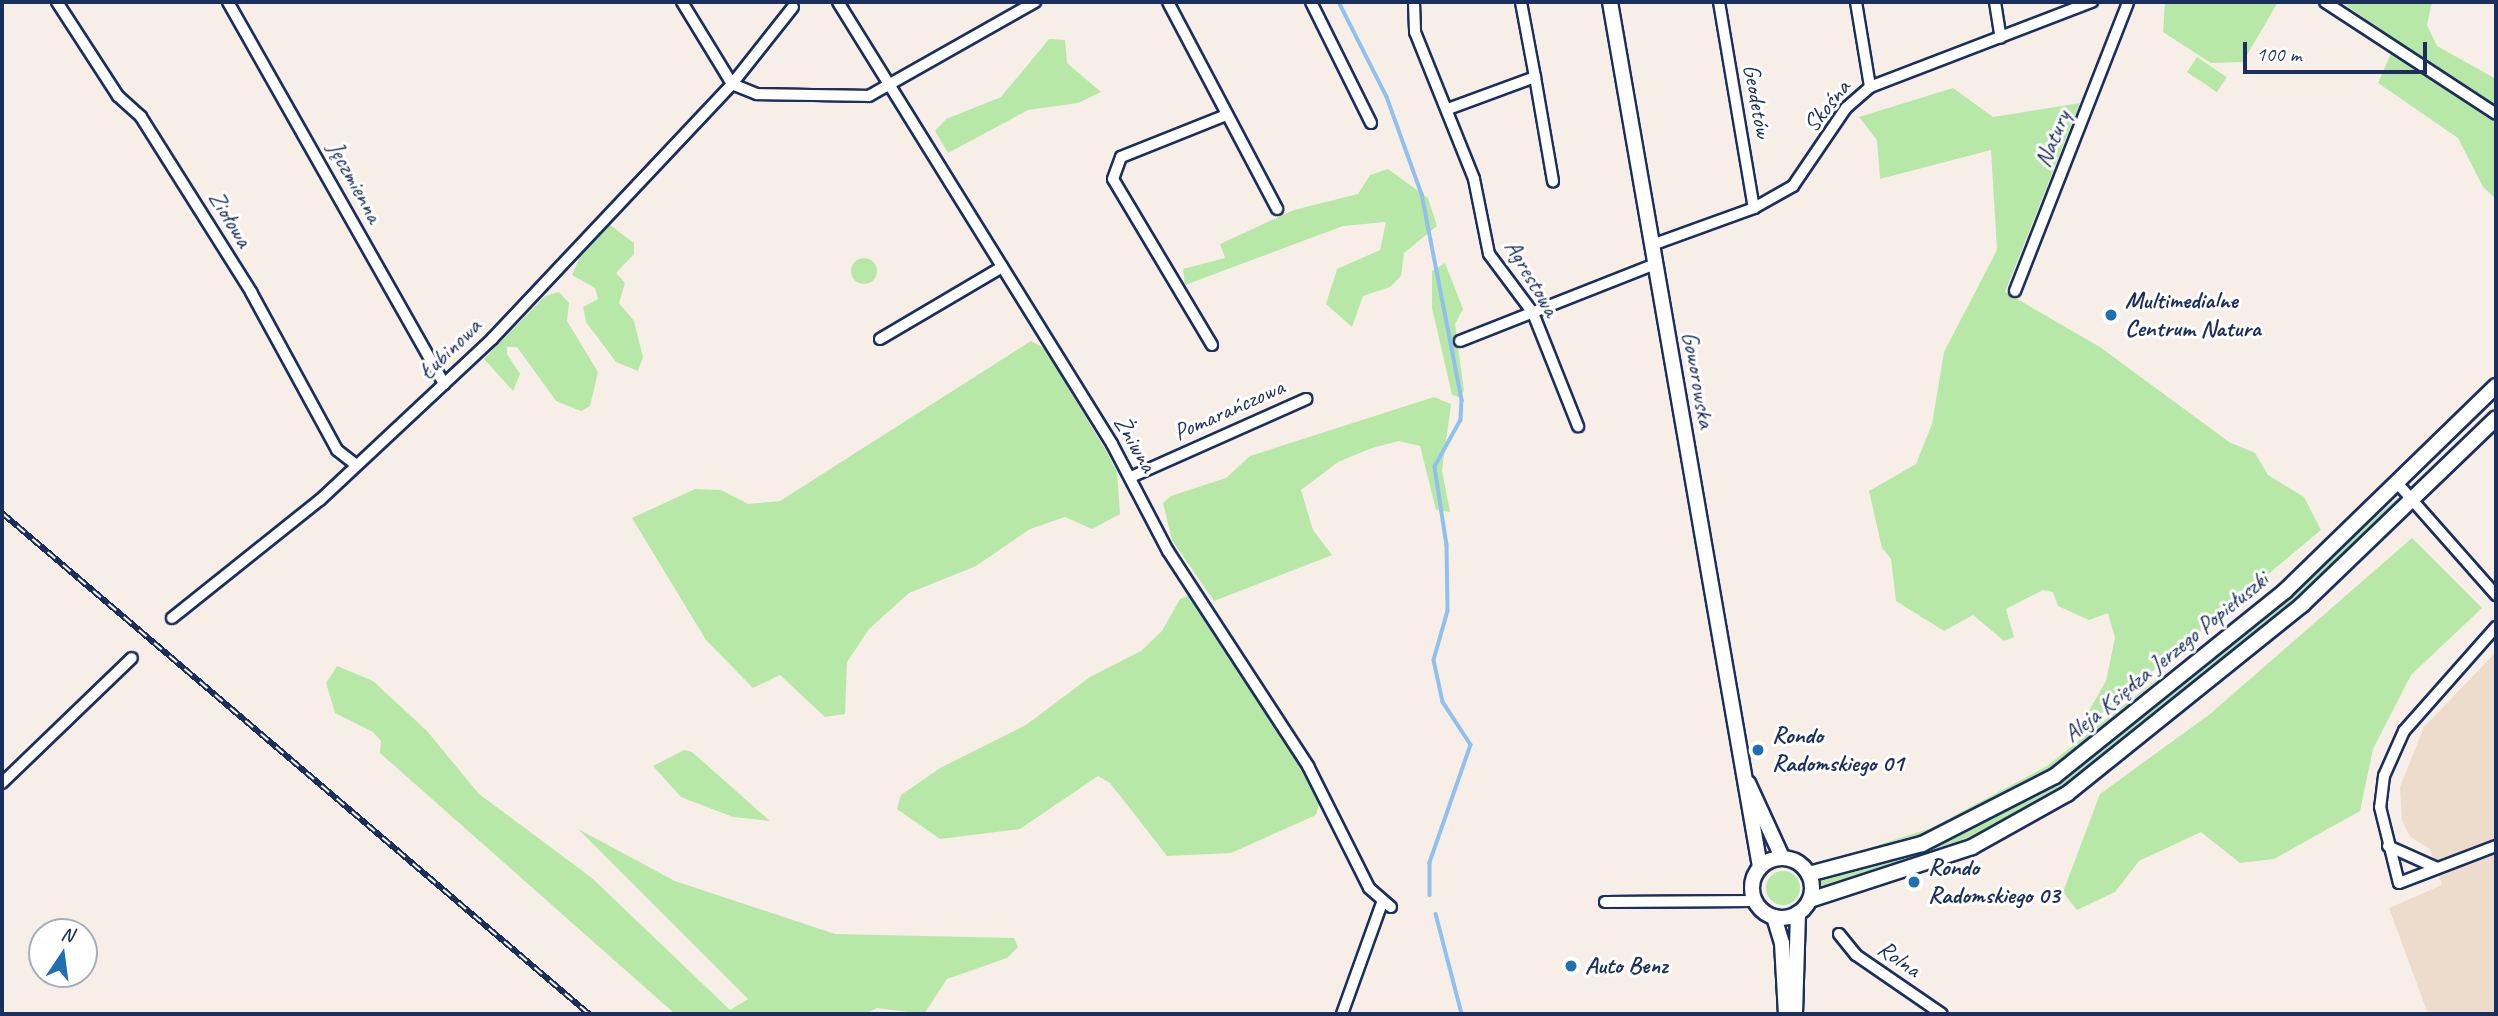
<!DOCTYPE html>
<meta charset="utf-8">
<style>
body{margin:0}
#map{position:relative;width:2498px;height:1016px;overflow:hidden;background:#f7efe7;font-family:Caveat,sans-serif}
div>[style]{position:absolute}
.built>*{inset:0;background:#eddccb}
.green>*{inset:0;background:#b7e8a7;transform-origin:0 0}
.round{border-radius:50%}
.stream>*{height:3.5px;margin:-1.75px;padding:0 1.75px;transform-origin:1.75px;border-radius:1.75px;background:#90c1ec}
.roads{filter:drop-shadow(2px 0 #1b2f5e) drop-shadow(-2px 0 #1b2f5e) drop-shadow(0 2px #1b2f5e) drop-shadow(0 -2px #1b2f5e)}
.street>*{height:10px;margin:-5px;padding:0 5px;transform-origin:5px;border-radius:5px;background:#fff}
.secondary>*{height:14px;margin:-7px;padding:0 7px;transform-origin:7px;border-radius:7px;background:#fff}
.secondary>.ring{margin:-7px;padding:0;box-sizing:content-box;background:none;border:14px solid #fff;border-radius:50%}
.rail>*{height:6px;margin-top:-3px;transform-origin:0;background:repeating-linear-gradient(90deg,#fff 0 10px,#1b2f5e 0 20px);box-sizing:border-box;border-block:2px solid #1b2f5e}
.dots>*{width:19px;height:19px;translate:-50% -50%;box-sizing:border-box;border:4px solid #fff;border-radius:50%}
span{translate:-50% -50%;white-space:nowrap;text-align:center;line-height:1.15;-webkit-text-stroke:6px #fff;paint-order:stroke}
.street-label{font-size:24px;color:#1b2f5e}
.poi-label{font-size:24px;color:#1b2f5e;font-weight:700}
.left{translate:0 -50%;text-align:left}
.frame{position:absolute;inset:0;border:4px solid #1b2f5e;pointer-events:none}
.north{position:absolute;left:28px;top:918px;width:70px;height:70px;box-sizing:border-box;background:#fff;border:2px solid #a4acbf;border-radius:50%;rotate:13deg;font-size:19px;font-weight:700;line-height:28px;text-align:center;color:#1b2f5e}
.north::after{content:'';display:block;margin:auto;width:24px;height:32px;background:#1f6fb2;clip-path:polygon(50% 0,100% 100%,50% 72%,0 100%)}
.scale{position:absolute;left:2243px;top:42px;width:184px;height:32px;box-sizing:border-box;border:4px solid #1b2f5e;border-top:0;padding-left:9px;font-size:21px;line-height:24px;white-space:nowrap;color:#1b2f5e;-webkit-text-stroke:5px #fff;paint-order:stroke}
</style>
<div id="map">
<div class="built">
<div style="clip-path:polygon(2496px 652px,2496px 1014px,2428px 1014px,2389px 908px,2442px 885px,2430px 849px,2410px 837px,2402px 821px,2400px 787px,2424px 727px)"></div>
</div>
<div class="green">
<div style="clip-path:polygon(2165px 2px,2278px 2px,2243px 62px,2211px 63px,2163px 32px)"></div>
<div style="clip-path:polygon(2341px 2px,2432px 2px,2427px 25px,2437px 46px,2496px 79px,2496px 199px,2483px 187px,2458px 138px,2378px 83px,2392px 51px,2390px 36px)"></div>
<div style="clip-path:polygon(1049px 39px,1065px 40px,1067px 63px,1101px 92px,1078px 103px,1028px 110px,948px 153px,935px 131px,946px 119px,1001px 97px)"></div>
<div style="left:2197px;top:57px;width:36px;height:18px;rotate:34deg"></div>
<div style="clip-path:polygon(1953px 88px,1993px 117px,2080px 103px,2005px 292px,2100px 347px,2229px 442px,2255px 453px,2268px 475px,2304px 497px,2321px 530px,2088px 725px,2083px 721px,2106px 681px,2115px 638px,2108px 613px,2089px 620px,2058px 606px,2053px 592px,2043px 590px,2006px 609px,2014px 637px,2004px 641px,1973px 615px,1944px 631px,1896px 601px,1891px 559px,1882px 548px,1869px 491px,1916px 464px,1932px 424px,1944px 352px,1997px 250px,1991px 150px,1880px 179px,1877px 140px,1859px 117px)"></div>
<div style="clip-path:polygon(1388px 169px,1428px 198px,1437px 226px,1404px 253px,1401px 276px,1390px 287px,1363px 296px,1352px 327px,1326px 304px,1337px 269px,1380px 250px,1386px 222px,1343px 226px,1185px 285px,1183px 269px,1225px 258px,1220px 244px,1294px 210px,1358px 194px,1370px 175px)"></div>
<div style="clip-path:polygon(610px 225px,634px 243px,634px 254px,616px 273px,625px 283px,619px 303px,634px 321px,643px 357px,638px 371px,616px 362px,586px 322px,583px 307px,598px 299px,595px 288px,572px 275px,581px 254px)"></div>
<div class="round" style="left:851px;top:258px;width:26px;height:26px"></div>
<div style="clip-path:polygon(1445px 263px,1463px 309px,1455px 324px,1464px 391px,1459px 397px,1452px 395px,1432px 308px,1432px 271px)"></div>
<div style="clip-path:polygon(559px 292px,569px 303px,567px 321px,598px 372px,590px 406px,581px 411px,556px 401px,517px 347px,507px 347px,507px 354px,520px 374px,513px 391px,484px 359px,545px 296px)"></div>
<div style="clip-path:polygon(1031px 341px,1044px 348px,1105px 449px,1117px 472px,1120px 514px,1092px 529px,1065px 517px,1030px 529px,976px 566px,909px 593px,869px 629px,847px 662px,845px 714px,825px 717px,780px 675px,753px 688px,706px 640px,632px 518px,695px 489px,721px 490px,748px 504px,780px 501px)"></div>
<div style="clip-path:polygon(1434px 397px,1451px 404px,1442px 470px,1450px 512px,1436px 510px,1420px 446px,1399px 441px,1372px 448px,1338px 462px,1301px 490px,1313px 530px,1332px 555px,1214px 601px,1172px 540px,1163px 503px,1171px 496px,1226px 478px,1250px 456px)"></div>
<div style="clip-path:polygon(2400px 496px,2407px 502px,2183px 695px,2041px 804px,1915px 862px,1821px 887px,1819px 880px,1911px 856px,2037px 796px,2178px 687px)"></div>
<div style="clip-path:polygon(2412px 538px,2482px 608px,2411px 675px,2373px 749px,2360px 811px,2274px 859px,2240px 863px,2201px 832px,2139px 861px,2115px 892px,2077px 910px,2063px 892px,2100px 794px,2210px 714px)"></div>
<div style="clip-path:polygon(1193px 594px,1304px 768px,1320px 800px,1316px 815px,1231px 853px,1167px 856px,1110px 783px,1098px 776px,1020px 829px,940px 839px,897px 809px,901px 795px,940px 768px,1026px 725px,1090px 677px,1141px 651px,1162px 631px,1180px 599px)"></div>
<div style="clip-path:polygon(2180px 661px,2049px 770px,1933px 832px,1839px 864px,1838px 858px,1931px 828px,2047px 766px)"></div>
<div style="clip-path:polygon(337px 666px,373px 681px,427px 731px,479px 794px,593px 879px,730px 1010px,748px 999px,578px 829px,675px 881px,835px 934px,1014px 938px,1018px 947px,1007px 958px,947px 979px,924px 1014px,877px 1008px,866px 1014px,675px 1014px,380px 753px,381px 741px,373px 732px,335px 713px,326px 683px)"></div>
<div style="clip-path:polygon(684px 750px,692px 752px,770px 821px,733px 817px,681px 797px,653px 766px)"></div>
<div class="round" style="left:1766px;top:871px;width:34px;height:34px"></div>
</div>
<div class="stream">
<div style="left:1339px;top:2px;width:106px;rotate:63.2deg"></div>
<div style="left:1387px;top:97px;width:103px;rotate:70.2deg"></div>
<div style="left:1422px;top:194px;width:210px;rotate:79deg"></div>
<div style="left:1462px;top:400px;width:20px;rotate:93deg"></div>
<div style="left:1461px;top:420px;width:54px;rotate:119deg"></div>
<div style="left:1435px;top:467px;width:79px;rotate:81.3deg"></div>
<div style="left:1447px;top:545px;width:66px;rotate:89.1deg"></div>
<div style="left:1448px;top:611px;width:51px;rotate:105.9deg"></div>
<div style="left:1434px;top:660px;width:43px;rotate:77.9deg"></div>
<div style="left:1443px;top:702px;width:51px;rotate:56.9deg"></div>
<div style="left:1471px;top:745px;width:125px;rotate:109.2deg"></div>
<div style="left:1430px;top:863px;width:32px;rotate:90deg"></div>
<div style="left:1436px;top:914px;width:103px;rotate:75.4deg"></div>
</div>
<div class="roads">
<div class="street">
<div style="left:57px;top:2px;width:112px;rotate:57deg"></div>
<div style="left:118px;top:96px;width:31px;rotate:42deg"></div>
<div style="left:141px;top:117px;width:207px;rotate:57.8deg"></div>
<div style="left:251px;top:292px;width:180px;rotate:61.4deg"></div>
<div style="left:337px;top:450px;width:24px;rotate:38deg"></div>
<div style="left:228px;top:2px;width:439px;rotate:60.5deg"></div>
<div style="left:682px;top:2px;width:96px;rotate:58.6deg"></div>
<div style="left:732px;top:84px;width:98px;rotate:-51.6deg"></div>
<div style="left:838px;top:2px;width:520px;rotate:58.2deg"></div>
<div style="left:1112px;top:444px;width:121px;rotate:62.4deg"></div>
<div style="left:1168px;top:551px;width:257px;rotate:56.9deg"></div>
<div style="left:1308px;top:766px;width:136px;rotate:63.4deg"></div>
<div style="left:1369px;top:888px;width:29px;rotate:41deg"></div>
<div style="left:1168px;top:2px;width:234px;rotate:62.2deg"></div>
<div style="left:1311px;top:2px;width:135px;rotate:63.6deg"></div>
<div style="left:1414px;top:2px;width:30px;rotate:88deg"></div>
<div style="left:1415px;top:32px;width:158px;rotate:68.1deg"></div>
<div style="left:1474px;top:179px;width:76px;rotate:78.7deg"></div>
<div style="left:1489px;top:254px;width:74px;rotate:53.3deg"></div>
<div style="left:1533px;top:313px;width:122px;rotate:68.3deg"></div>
<div style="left:1719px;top:2px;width:209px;rotate:80.4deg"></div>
<div style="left:1856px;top:2px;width:86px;rotate:80.6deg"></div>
<div style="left:1995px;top:2px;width:36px;rotate:81deg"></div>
<div style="left:2325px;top:2px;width:204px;rotate:33.2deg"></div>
<div style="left:1535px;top:77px;width:106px;rotate:80.2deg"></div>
<div style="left:1448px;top:109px;width:93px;rotate:-20.2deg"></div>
<div style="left:1535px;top:77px;width:76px;rotate:-100.6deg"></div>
<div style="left:1652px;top:245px;width:109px;rotate:-19.9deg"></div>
<div style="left:1754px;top:208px;width:45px;rotate:-29.4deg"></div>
<div style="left:1793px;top:186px;width:94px;rotate:-55.8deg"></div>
<div style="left:1846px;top:108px;width:32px;rotate:-41deg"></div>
<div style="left:1870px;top:87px;width:238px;rotate:-21deg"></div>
<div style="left:2015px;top:291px;width:310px;rotate:-68.6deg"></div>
<div style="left:880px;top:339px;width:142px;rotate:-30.5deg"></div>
<div style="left:1460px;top:341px;width:210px;rotate:-21.5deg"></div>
<div style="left:1212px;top:345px;width:193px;rotate:-120.8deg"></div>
<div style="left:1113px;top:179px;width:23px;rotate:-70deg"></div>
<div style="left:1121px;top:157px;width:113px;rotate:-21.8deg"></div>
<div style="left:1131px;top:477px;width:192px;rotate:-24deg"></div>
<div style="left:2399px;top:485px;width:147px;rotate:48.6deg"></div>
<div style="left:172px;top:618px;width:189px;rotate:-38.6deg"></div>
<div style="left:320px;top:500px;width:236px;rotate:-43.1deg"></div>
<div style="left:492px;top:339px;width:350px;rotate:-46.7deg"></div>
<div style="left:732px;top:84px;width:27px;rotate:22deg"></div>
<div style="left:757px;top:94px;width:112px;rotate:1deg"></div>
<div style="left:869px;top:96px;width:191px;rotate:-29.5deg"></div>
<div style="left:2496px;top:627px;width:139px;rotate:131.5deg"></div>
<div style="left:2404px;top:731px;width:49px;rotate:114deg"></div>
<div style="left:2384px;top:776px;width:31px;rotate:97deg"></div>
<div style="left:2380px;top:807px;width:78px;rotate:76deg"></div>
<div style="left:2399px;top:883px;width:104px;rotate:-20.9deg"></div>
<div style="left:2px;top:783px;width:180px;rotate:-43.9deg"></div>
<div style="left:2388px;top:846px;width:54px;rotate:24.2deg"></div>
<div style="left:1605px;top:902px;width:150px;rotate:-0.4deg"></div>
<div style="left:1839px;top:934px;width:27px;rotate:51deg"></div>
<div style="left:1856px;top:955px;width:104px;rotate:34.5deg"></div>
<div style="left:1342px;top:1014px;width:118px;rotate:-70.2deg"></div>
</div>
<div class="secondary">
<div style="left:1610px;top:2px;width:878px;rotate:80.16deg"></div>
<div style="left:1748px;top:783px;width:81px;rotate:65.3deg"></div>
<div class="ring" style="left:1752px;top:858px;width:46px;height:46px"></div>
<div style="left:1809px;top:874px;width:117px;rotate:-14.9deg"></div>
<div style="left:1922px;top:844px;width:149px;rotate:-27.1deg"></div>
<div style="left:2055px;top:776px;width:295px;rotate:-38.8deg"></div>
<div style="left:2285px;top:591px;width:294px;rotate:-44.2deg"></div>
<div style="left:1810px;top:900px;width:170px;rotate:-18.1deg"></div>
<div style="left:1972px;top:847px;width:109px;rotate:-29.2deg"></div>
<div style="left:2067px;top:794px;width:302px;rotate:-38.8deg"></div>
<div style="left:2302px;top:605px;width:269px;rotate:-43.9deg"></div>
<div style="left:1774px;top:917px;width:27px;rotate:73deg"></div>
<div style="left:1782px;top:943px;width:71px;rotate:86.8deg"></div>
<div style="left:1795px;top:1014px;width:101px;rotate:-88.3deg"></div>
</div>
</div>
<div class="rail">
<div style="left:2px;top:513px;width:772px;rotate:40.48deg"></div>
</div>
<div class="dots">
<div style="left:2111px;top:315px;background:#1f6fb2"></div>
<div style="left:1758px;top:750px;background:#1f6fb2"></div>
<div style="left:1914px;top:882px;background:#1f6fb2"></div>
<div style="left:1571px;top:966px;background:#1f6fb2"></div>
</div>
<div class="street-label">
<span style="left:1757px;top:101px;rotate:80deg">Geodetów</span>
<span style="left:1827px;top:106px;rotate:-51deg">Skośna</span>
<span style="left:2053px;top:139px;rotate:-68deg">Natury</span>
<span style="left:355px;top:182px;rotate:61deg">Jęczmienna</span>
<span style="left:230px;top:219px;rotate:58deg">Ziołowa</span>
<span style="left:1532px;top:278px;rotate:59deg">Agrestowa</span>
<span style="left:450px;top:349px;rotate:-44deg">Łubinowa</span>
<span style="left:1698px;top:380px;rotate:80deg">Goworowska</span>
<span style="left:1229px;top:410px;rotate:-24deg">Pomarańczowa</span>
<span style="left:1135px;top:444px;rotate:60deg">Żniwna</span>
<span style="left:2166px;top:657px;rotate:-39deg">Aleja Księdza Jerzego Popiełuszki</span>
<span style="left:1899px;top:959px;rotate:35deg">Rolna</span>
</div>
<div class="poi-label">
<span class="left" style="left:2125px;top:315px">Multimedialne<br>Centrum Natura</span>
<span class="left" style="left:1772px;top:750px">Rondo<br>Radomskiego 01</span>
<span class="left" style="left:1928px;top:882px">Rondo<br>Radomskiego 03</span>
<span class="left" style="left:1585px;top:966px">Auto Benz</span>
</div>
<div class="frame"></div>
<div class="north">N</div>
<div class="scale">100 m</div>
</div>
